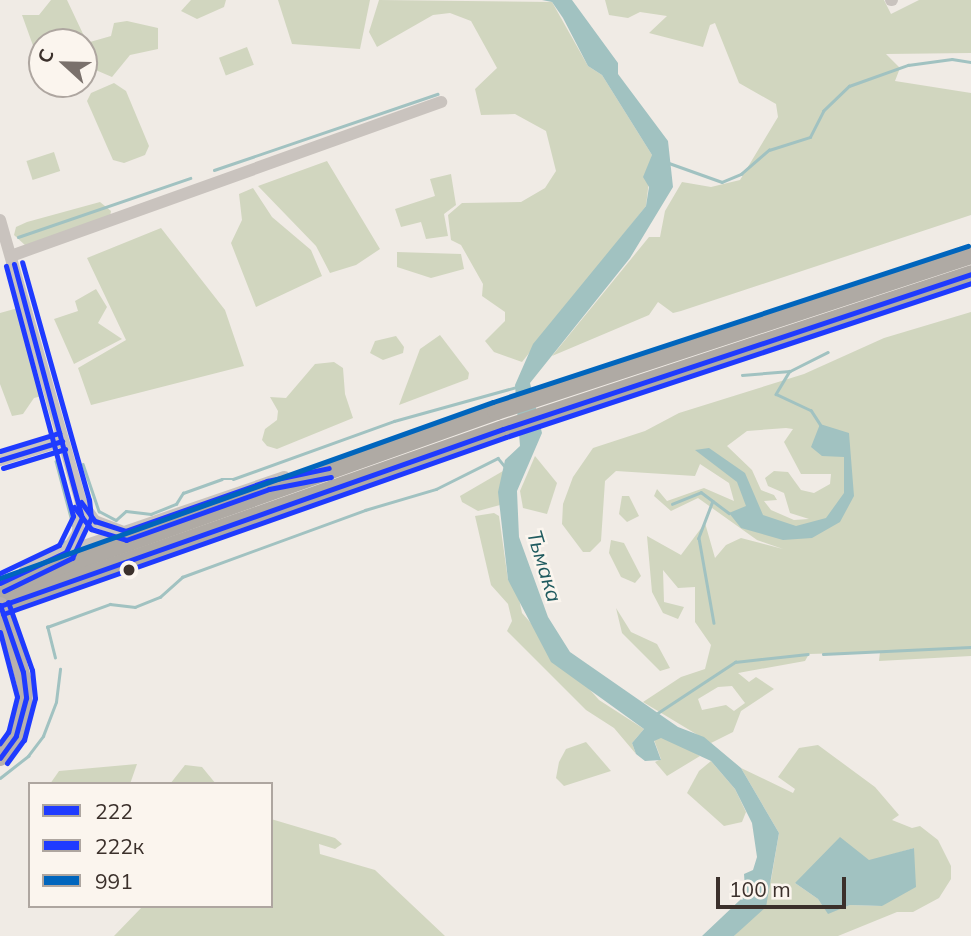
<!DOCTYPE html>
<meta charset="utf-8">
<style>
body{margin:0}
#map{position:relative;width:971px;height:936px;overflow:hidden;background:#f0ebe5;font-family:Mulish,sans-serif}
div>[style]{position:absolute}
.green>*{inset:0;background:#d1d6bf;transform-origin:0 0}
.water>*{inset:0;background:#a1c2c1}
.stream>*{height:2.5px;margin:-1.25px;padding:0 1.25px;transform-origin:1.25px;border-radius:1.25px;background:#a1c2c1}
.minor>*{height:12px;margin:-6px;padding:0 6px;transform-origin:6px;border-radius:6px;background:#c9c3be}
.major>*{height:16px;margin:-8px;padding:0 8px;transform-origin:8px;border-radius:8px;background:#b8b1ad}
.highway>*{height:19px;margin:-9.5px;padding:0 9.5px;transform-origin:9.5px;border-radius:9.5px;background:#afaaa4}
.major-bridge>*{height:16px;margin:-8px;padding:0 8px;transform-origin:8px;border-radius:8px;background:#b8b1ad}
.bus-1>*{height:5px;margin:-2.5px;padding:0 2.5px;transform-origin:2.5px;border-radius:2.5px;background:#1f3bff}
.bus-2>*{height:5px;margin:-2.5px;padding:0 2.5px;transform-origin:2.5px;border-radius:2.5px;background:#1f3bff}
.bus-3>*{height:5px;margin:-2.5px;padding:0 2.5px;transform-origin:2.5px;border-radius:2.5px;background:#0065bd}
.bus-4>*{height:5px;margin:-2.5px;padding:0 2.5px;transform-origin:2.5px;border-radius:2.5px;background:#1f3bff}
.dots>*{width:19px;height:19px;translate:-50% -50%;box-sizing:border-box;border:4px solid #fbf5ee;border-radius:50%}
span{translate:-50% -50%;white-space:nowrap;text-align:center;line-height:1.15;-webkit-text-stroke:5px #fbf5ee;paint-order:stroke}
.water-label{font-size:21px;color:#1f5a5e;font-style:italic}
.legend{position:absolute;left:28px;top:782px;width:245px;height:126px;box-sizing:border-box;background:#fbf5ee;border:2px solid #aea6a0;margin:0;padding:9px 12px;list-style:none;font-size:21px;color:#3b302b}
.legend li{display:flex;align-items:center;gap:14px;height:35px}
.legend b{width:35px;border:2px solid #aea6a0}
.north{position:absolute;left:28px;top:28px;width:70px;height:70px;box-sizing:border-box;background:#fbf5ee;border:2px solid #aea6a0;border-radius:50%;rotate:292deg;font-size:19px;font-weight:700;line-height:28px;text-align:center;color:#3b302b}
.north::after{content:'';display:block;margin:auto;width:24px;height:32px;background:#7a716c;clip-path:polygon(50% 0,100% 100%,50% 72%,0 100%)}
.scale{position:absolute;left:716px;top:877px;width:130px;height:32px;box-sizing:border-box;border:4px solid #3b302b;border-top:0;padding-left:9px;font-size:21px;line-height:24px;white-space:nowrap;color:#3b302b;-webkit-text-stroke:5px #fbf5ee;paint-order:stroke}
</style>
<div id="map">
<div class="green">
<div style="clip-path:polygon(51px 0,67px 0,84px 36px,82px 42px,42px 42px,40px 65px,22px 15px,39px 15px)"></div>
<div style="clip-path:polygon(191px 0,226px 0,224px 7px,197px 19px,181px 11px)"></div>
<div style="clip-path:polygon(278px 0,370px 0,360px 49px,292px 44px)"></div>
<div style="clip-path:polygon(379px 0,552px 2px,588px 66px,602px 75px,652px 155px,646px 206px,522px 362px,494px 352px,485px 341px,505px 321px,505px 312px,482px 296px,483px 284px,461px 245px,451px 240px,448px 215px,462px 203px,521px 202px,545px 188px,556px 171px,546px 131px,515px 114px,481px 115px,475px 89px,497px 68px,471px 21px,450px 13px,433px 15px,377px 47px,369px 32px)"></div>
<div style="clip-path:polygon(605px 0,884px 0,891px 14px,919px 0,971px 0,971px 53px,886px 54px,900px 68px,895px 81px,971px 93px,971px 215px,681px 311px,673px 313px,658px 302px,649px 315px,552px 356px,649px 237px,660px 237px,665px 211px,682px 182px,711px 187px,740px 180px,778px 117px,776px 104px,739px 83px,715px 23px,710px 25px,703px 47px,649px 33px,667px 16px,640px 12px,628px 18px,609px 15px)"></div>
<div style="clip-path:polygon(127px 21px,158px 28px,158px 49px,130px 55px,112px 77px,84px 65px,90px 42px,111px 36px,114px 23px)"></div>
<div style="left:247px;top:47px;width:19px;height:30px;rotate:69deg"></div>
<div style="clip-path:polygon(114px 83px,126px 91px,149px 146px,145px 155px,124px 163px,113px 160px,87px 101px,91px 93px)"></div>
<div style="left:54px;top:152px;width:20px;height:29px;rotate:72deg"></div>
<div style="clip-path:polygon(327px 161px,380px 249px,356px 265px,330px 273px,316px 246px,258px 186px)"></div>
<div style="clip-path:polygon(451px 174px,456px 205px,444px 214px,448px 236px,426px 239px,421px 222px,401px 227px,395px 209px,435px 196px,430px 179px)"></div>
<div style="clip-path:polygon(253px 188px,272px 217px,311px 250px,322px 276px,256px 307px,231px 243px,242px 220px,239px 194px)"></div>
<div style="clip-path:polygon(100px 202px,111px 211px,110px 217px,26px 246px,14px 235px,16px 227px,27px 222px)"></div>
<div style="clip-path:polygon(161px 228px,225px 310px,244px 366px,91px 405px,78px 368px,126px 340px,87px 258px)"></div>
<div style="clip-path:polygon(397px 252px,461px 254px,464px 269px,431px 278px,397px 267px)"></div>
<div style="clip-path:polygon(96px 289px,107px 307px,98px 323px,122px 339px,74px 364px,54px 319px,78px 311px,75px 301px)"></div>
<div style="clip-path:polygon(18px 308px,25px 318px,42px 396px,34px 398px,23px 414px,12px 416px,0 384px,0 313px)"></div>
<div style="clip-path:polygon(evenodd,971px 312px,971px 656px,879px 661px,880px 652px,809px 654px,805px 661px,738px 673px,749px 682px,756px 677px,774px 689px,741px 711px,733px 732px,711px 743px,643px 702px,681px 677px,705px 669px,711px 645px,695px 622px,695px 587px,678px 588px,663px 570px,664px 602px,684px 607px,678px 619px,663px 613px,652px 592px,647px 536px,681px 555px,705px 523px,715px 558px,726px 545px,741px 538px,783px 549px,757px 540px,698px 498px,671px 511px,654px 496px,657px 489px,667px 501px,704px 488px,734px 501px,729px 483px,700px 464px,695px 476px,616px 471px,605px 481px,601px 541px,590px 552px,583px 552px,562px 524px,563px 504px,573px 477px,593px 448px,645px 431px,679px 413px,804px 374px,884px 338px,971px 312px,786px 428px,793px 429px,784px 442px,801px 474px,831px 474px,830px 484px,814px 493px,801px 490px,788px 472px,774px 471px,765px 478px,768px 486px,784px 493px,790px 513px,809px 519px,794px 520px,771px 510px,764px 501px,777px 500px,774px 495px,761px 490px,752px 470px,727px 446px,747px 431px,786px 428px,971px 312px,732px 686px,745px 703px,734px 711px,726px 705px,702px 710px,698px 699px,718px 687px,732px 686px)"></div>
<div style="clip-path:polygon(440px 335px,469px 373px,468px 379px,399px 405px,420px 349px)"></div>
<div style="clip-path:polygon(396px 336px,404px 347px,403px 353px,383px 360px,370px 353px,375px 341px)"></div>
<div style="clip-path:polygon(334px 362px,343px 368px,345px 394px,353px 418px,277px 449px,267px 446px,262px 440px,265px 429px,277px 420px,278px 411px,270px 397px,286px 398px,315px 364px)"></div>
<div style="clip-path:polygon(535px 456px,557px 483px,547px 514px,523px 508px,520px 491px)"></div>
<div style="clip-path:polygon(503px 471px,500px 505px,478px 511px,462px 502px,460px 496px)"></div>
<div style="clip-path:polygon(622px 496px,629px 496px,639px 516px,627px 522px,619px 514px)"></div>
<div style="clip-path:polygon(494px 513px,499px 516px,508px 580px,518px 594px,522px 613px,599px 700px,644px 729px,632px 743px,636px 754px,614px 728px,586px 710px,507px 631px,512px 621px,508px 604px,491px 585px,475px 516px)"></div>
<div style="clip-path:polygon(611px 540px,624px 543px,641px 576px,635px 583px,621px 577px,609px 553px)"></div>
<div style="clip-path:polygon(616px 608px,631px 632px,657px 644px,670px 668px,660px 671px,622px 633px)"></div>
<div style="clip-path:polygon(661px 737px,685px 747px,700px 756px,667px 776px,655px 762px,661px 759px,654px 740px)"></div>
<div style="clip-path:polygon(586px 742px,611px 771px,564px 786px,556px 778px,559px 762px,566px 749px)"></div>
<div style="clip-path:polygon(evenodd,818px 745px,875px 787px,899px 815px,892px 820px,912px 828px,920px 826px,938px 840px,951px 866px,951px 879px,939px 898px,913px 912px,897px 912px,838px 936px,734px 936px,756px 913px,771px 880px,779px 833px,741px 768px,793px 793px,795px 789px,778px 777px,799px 748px,818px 745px,914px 848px,882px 906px,850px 905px,828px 913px,818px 899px,795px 883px,914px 848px)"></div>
<div style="clip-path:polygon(711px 761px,735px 789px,746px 812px,742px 822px,724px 826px,687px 793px,699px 771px)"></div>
<div style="clip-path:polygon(137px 764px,130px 784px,50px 784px,59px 771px)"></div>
<div style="clip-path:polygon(185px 765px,202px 767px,216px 784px,170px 784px)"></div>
<div style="clip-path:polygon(271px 819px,335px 838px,342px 844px,335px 849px,319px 844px,320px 854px,375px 870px,445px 936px,114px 936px,143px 906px,271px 906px)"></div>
</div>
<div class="water">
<div style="clip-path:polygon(542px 0,572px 0,618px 63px,618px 74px,668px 141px,673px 187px,630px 258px,530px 383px,542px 433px,517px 491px,519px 537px,548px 617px,570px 652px,678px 727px,704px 737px,741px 768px,779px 833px,766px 907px,734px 936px,702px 936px,740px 900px,745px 888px,744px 874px,753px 870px,757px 857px,752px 823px,735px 789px,711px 761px,661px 738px,654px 741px,661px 760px,645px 761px,636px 754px,632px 743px,644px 729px,551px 662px,508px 580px,498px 492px,505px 460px,520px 446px,515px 385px,533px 344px,646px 206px,649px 187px,643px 177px,652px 155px,602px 75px,588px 66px,563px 18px,552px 2px)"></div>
<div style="clip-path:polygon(820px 424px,849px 433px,854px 496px,840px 522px,812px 538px,783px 540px,741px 528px,729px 513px,746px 506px,737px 482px,695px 450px,709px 448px,745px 473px,763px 515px,796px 526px,826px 518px,844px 493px,844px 457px,822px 456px,811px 447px)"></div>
<div style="clip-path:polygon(840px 837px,869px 860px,914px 848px,916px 887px,882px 906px,850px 905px,828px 914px,818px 899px,795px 883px)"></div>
</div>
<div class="stream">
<div style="left:669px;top:163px;width:56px;rotate:19.7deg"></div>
<div style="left:722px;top:182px;width:21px;rotate:-23deg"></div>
<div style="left:741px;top:174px;width:37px;rotate:-41deg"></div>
<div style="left:769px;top:150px;width:43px;rotate:-17.6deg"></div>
<div style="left:810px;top:137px;width:29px;rotate:-63deg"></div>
<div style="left:823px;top:111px;width:36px;rotate:-44deg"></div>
<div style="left:849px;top:86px;width:63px;rotate:-19.6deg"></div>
<div style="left:908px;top:65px;width:44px;rotate:-7.8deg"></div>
<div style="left:952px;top:59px;width:19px;rotate:9deg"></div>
<div style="left:214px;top:170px;width:236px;rotate:-18.8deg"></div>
<div style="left:18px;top:237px;width:182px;rotate:-18.9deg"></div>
<div style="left:790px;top:371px;width:27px;rotate:121deg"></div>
<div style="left:776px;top:394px;width:38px;rotate:25deg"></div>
<div style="left:811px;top:410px;width:17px;rotate:57deg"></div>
<div style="left:742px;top:375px;width:48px;rotate:-4.8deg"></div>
<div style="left:790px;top:371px;width:42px;rotate:-26.6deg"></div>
<div style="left:56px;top:461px;width:66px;rotate:75.1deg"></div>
<div style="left:83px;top:464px;width:50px;rotate:71.2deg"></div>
<div style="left:99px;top:511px;width:19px;rotate:28deg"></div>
<div style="left:116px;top:520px;width:13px;rotate:-42deg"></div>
<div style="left:126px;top:511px;width:25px;rotate:7deg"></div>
<div style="left:151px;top:514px;width:27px;rotate:-22deg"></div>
<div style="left:176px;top:504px;width:13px;rotate:-58deg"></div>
<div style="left:183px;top:493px;width:41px;rotate:-19.7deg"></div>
<div style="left:222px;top:479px;width:11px"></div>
<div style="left:233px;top:479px;width:171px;rotate:-19.8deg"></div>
<div style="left:394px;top:421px;width:128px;rotate:-15.5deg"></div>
<div style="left:713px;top:501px;width:40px;rotate:111deg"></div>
<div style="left:699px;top:538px;width:86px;rotate:80deg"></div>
<div style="left:672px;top:504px;width:31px;rotate:-22deg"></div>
<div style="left:701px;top:492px;width:35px;rotate:37deg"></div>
<div style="left:49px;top:550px;width:18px;rotate:-27deg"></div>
<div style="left:823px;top:654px;width:148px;rotate:-2.7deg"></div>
<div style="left:55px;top:658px;width:32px;rotate:-104deg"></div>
<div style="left:47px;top:627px;width:67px;rotate:-20.1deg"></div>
<div style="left:110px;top:604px;width:25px;rotate:7deg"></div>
<div style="left:135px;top:607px;width:27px;rotate:-22deg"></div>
<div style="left:160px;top:597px;width:30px;rotate:-42deg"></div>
<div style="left:182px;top:577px;width:195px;rotate:-20.1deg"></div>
<div style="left:365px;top:510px;width:74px;rotate:-16.5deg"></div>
<div style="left:436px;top:489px;width:69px;rotate:-26.6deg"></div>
<div style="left:498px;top:458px;width:13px;rotate:51deg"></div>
<div style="left:656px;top:714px;width:95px;rotate:-33.4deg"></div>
<div style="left:735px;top:662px;width:73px;rotate:-6.3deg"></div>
<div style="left:0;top:778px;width:36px;rotate:-38deg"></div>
<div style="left:28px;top:756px;width:25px;rotate:-53deg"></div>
<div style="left:43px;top:736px;width:36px;rotate:-69deg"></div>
<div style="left:56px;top:702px;width:33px;rotate:-83deg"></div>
</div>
<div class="minor">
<div style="left:891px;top:0;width:1px"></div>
<div style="left:0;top:220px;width:293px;rotate:74deg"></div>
<div style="left:81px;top:502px;width:31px;rotate:96deg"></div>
<div style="left:78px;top:533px;width:20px;rotate:123deg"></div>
<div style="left:11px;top:256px;width:457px;rotate:-19.7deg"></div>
<div style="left:0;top:460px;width:65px;rotate:-17deg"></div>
<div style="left:81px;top:502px;width:24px;rotate:54deg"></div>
<div style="left:95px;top:521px;width:28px;rotate:21deg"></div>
<div style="left:25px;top:570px;width:27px;rotate:-27deg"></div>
<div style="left:49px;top:558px;width:249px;rotate:-19deg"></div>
</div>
<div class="major">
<div style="left:0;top:758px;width:27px;rotate:-54deg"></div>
<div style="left:16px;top:736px;width:26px;rotate:-72deg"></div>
<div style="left:24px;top:711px;width:26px;rotate:-88deg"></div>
<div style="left:25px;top:685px;width:41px;rotate:-105.4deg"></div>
</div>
<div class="highway">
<div style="left:0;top:587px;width:527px;rotate:-19.64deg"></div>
<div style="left:496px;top:410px;width:500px;rotate:-18.2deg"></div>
<div style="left:0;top:606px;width:533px;rotate:-19.39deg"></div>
<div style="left:503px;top:429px;width:493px;rotate:-18.3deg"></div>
</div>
<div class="major-bridge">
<div style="left:0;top:605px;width:42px;rotate:70.7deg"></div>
</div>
<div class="bus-1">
<div style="left:0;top:460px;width:65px;rotate:-17deg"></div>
<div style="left:81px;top:502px;width:24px;rotate:54deg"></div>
<div style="left:95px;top:521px;width:32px;rotate:18deg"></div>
<div style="left:125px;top:531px;width:151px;rotate:-19.4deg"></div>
<div style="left:267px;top:481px;width:63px;rotate:-11.8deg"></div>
<div style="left:0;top:583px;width:73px;rotate:-25.2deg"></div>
<div style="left:66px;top:552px;width:38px;rotate:-65deg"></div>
<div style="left:82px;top:518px;width:263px;rotate:-105deg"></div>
<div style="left:0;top:605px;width:71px;rotate:71.1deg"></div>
<div style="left:23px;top:672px;width:26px;rotate:83deg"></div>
<div style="left:26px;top:698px;width:39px;rotate:105deg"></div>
<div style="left:16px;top:736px;width:27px;rotate:126deg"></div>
<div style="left:0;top:606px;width:533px;rotate:-19.39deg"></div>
<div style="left:503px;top:429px;width:493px;rotate:-18.3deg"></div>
</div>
<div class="bus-2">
<div style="left:3px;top:468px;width:65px;rotate:-17deg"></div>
<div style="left:74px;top:507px;width:28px;rotate:52deg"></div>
<div style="left:91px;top:529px;width:37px;rotate:17deg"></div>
<div style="left:126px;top:540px;width:152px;rotate:-19.6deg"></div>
<div style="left:269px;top:489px;width:63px;rotate:-11deg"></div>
<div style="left:4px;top:591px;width:76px;rotate:-25.9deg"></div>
<div style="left:72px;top:558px;width:44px;rotate:-64.6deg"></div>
<div style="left:91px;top:518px;width:18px;rotate:-96deg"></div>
<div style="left:89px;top:500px;width:247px;rotate:-105.7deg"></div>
<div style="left:3px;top:614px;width:533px;rotate:-19.39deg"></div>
<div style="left:506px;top:437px;width:490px;rotate:-18.3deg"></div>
<div style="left:0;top:632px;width:67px;rotate:75.3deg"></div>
<div style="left:17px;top:697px;width:36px;rotate:104deg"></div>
<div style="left:8px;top:732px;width:14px;rotate:126deg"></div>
</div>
<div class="bus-3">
<div style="left:0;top:578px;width:523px;rotate:-19.65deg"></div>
<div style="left:493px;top:402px;width:500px;rotate:-18.2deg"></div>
</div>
<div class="bus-4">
<div style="left:0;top:451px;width:62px;rotate:-17deg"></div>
<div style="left:0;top:573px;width:65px;rotate:-25.4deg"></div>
<div style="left:59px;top:545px;width:32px;rotate:-64deg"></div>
<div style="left:73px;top:516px;width:259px;rotate:-105deg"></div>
<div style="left:7px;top:763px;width:29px;rotate:-54deg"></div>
<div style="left:24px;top:740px;width:43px;rotate:-75.3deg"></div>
<div style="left:35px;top:698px;width:28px;rotate:-96deg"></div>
<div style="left:32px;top:670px;width:72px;rotate:-109.4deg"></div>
</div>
<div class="dots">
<div style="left:129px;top:570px;background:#3b302b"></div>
</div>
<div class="water-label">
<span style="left:545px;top:566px;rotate:73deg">Тьмака</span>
</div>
<ul class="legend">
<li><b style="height:9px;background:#1f3bff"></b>222</li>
<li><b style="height:9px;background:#1f3bff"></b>222к</li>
<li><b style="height:9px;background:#0065bd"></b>991</li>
</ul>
<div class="north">С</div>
<div class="scale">100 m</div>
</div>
